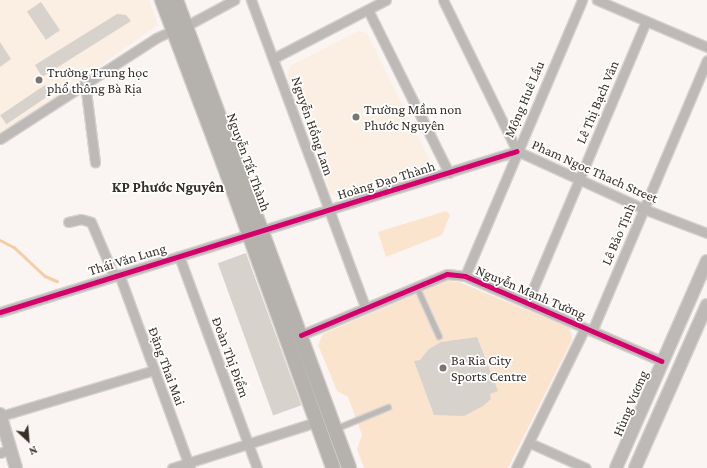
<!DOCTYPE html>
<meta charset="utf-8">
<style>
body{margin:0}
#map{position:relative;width:707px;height:468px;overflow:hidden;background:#faf5f2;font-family:"Crimson Pro",serif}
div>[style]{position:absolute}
.built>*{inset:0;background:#fbeee2}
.green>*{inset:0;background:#fbe4cd}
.stream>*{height:2.5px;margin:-1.25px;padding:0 1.25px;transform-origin:1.25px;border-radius:1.25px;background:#f4cda3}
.building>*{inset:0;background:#d8d2cd;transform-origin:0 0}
.roads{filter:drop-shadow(1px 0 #d6d2cf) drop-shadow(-1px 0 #d6d2cf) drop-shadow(0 1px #d6d2cf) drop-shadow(0 -1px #d6d2cf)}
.lane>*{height:4.5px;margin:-2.25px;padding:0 2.25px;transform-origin:2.25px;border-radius:2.25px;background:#bdb9b6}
.street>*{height:9px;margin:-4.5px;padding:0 4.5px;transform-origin:4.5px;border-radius:4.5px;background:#bdb9b6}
.secondary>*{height:12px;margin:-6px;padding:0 6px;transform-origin:6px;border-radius:6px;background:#bcb9b6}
.primary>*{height:14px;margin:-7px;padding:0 7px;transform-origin:7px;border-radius:7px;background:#b5b2ae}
.cycleway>*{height:5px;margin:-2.5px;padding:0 2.5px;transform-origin:2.5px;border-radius:2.5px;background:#d6006c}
.dots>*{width:11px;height:11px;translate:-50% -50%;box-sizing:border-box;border:2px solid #fff;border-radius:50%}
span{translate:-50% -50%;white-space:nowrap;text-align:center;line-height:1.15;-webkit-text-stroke:3.5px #fff;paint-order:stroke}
.poi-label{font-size:14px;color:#373029}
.left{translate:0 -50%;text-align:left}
.street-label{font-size:14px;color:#373029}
.neighbourhood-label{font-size:15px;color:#373029;font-weight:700}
.north{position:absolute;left:8px;top:420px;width:40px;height:40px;-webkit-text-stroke:3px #fff;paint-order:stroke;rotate:154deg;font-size:11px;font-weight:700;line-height:16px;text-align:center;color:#373029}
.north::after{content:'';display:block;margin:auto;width:14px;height:18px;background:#373029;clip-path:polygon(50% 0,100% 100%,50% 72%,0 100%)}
</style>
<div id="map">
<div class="built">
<div style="clip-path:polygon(0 0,149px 0,158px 25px,0 135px)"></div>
<div style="clip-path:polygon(359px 31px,367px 33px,430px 161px,427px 171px,337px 196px,331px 194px,287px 74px,290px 66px)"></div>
</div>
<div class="green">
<div style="clip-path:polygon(446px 211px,450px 215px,442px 235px,386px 257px,378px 232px)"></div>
<div style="clip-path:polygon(447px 281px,459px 282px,570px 328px,572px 340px,508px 468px,364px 468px,357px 449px,362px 435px,348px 397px,337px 391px,318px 345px,323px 334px)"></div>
</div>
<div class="stream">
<div style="left:0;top:240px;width:16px;rotate:27deg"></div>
<div style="left:14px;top:247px;width:42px;rotate:43.1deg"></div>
<div style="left:45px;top:276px;width:13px;rotate:23deg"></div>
</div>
<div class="building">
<div style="left:41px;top:2px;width:34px;height:17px;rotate:56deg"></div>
<div style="clip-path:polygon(117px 14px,126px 15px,131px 21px,42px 77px,35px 65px)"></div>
<div style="clip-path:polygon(0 42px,11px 59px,0 67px)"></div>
<div style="left:45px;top:85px;width:11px;height:54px;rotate:56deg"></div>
<div style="left:246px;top:253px;width:162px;height:30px;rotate:70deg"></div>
<div style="clip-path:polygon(477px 337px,498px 391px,490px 394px,491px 399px,483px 406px,464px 416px,434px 415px,414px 361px,420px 360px,429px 349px,441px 342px)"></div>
</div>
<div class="roads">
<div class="lane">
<div style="left:416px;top:285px;width:56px;rotate:65.7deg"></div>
<div style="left:337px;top:428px;width:55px;rotate:-22.4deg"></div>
</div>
<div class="street">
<div style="left:251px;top:0;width:327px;rotate:69.6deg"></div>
<div style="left:443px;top:0;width:168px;rotate:63.9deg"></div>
<div style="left:517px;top:151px;width:140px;rotate:24.5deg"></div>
<div style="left:644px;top:209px;width:67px;rotate:20.9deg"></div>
<div style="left:597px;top:0;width:120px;rotate:23.1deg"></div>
<div style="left:368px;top:10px;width:182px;rotate:63.6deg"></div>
<div style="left:186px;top:26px;width:55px;rotate:-28.4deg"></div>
<div style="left:274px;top:58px;width:126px;rotate:-27.4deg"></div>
<div style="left:85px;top:83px;width:80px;rotate:82.8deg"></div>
<div style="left:0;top:139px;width:186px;rotate:-32.9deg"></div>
<div style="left:156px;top:38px;width:19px;rotate:-25deg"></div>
<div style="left:68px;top:222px;width:13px;rotate:-13deg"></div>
<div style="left:81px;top:219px;width:10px;rotate:17deg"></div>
<div style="left:91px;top:222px;width:59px;rotate:66.9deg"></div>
<div style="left:179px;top:256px;width:226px;rotate:69.8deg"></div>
<div style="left:119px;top:274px;width:207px;rotate:69.9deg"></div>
<div style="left:465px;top:276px;width:300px;rotate:-67deg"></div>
<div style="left:527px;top:303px;width:306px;rotate:-67.1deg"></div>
<div style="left:0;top:312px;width:541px;rotate:-17.3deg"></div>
<div style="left:592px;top:331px;width:294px;rotate:-67deg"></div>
<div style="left:301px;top:335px;width:158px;rotate:-22.7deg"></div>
<div style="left:447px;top:274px;width:18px;rotate:6deg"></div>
<div style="left:465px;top:276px;width:214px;rotate:23.4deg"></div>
<div style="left:1px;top:416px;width:160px;rotate:-16.7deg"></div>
<div style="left:530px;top:443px;width:61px;rotate:24.1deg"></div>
<div style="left:0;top:453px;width:11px;rotate:-22deg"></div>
<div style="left:172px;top:468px;width:151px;rotate:-17.7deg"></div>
<div style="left:516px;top:468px;width:156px;rotate:-63.8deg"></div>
</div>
<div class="secondary">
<div style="left:0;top:414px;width:56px;rotate:73.5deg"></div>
<div style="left:616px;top:468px;width:226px;rotate:-66.3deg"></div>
<div style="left:635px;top:468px;width:178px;rotate:-66.2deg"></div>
</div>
<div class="primary">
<div style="left:162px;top:0;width:185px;rotate:69.4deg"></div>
<div style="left:227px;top:173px;width:313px;rotate:70.2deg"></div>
<div style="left:176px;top:0;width:499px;rotate:69.7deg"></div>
</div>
</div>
<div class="cycleway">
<div style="left:0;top:312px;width:541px;rotate:-17.3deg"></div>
<div style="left:301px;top:335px;width:158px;rotate:-22.7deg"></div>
<div style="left:447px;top:274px;width:18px;rotate:6deg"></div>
<div style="left:465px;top:276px;width:214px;rotate:23.4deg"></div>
</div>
<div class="dots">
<div style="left:39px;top:80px;background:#7b756f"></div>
<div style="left:356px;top:117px;background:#7b756f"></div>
<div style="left:443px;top:368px;background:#7b756f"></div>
</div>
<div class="poi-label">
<span class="left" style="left:47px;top:80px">Trường Trung học<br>phổ thông Bà Rịa</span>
<span class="left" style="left:364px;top:117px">Trường Mầm non<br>Phước Nguyên</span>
<span class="left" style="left:451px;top:368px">Ba Ria City<br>Sports Centre</span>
</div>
<div class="street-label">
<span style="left:524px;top:99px;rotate:-67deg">Mộng Huê Lầu</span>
<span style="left:597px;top:102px;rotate:-67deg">Lê Thị Bạch Vân</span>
<span style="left:313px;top:126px;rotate:71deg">Nguyễn Hồng Lam</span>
<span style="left:249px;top:162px;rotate:70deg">Nguyễn Tất Thành</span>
<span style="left:595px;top:171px;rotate:24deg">Pham Ngoc Thach Street</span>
<span style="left:386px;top:180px;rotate:-17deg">Hoàng Đạo Thành</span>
<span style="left:618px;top:234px;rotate:-67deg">Lê Bảo Tịnh</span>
<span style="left:127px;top:259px;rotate:-17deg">Thái Văn Lung</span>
<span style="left:531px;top:292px;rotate:23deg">Nguyễn Mạnh Tường</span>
<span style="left:231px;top:357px;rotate:70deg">Đoàn Thị Điểm</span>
<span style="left:167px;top:366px;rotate:70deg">Đặng Thai Mai</span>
<span style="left:630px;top:403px;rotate:-67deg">Hùng Vương</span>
</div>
<div class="neighbourhood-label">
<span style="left:168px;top:188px">KP Phước Nguyên</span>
</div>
<div class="north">N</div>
</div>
